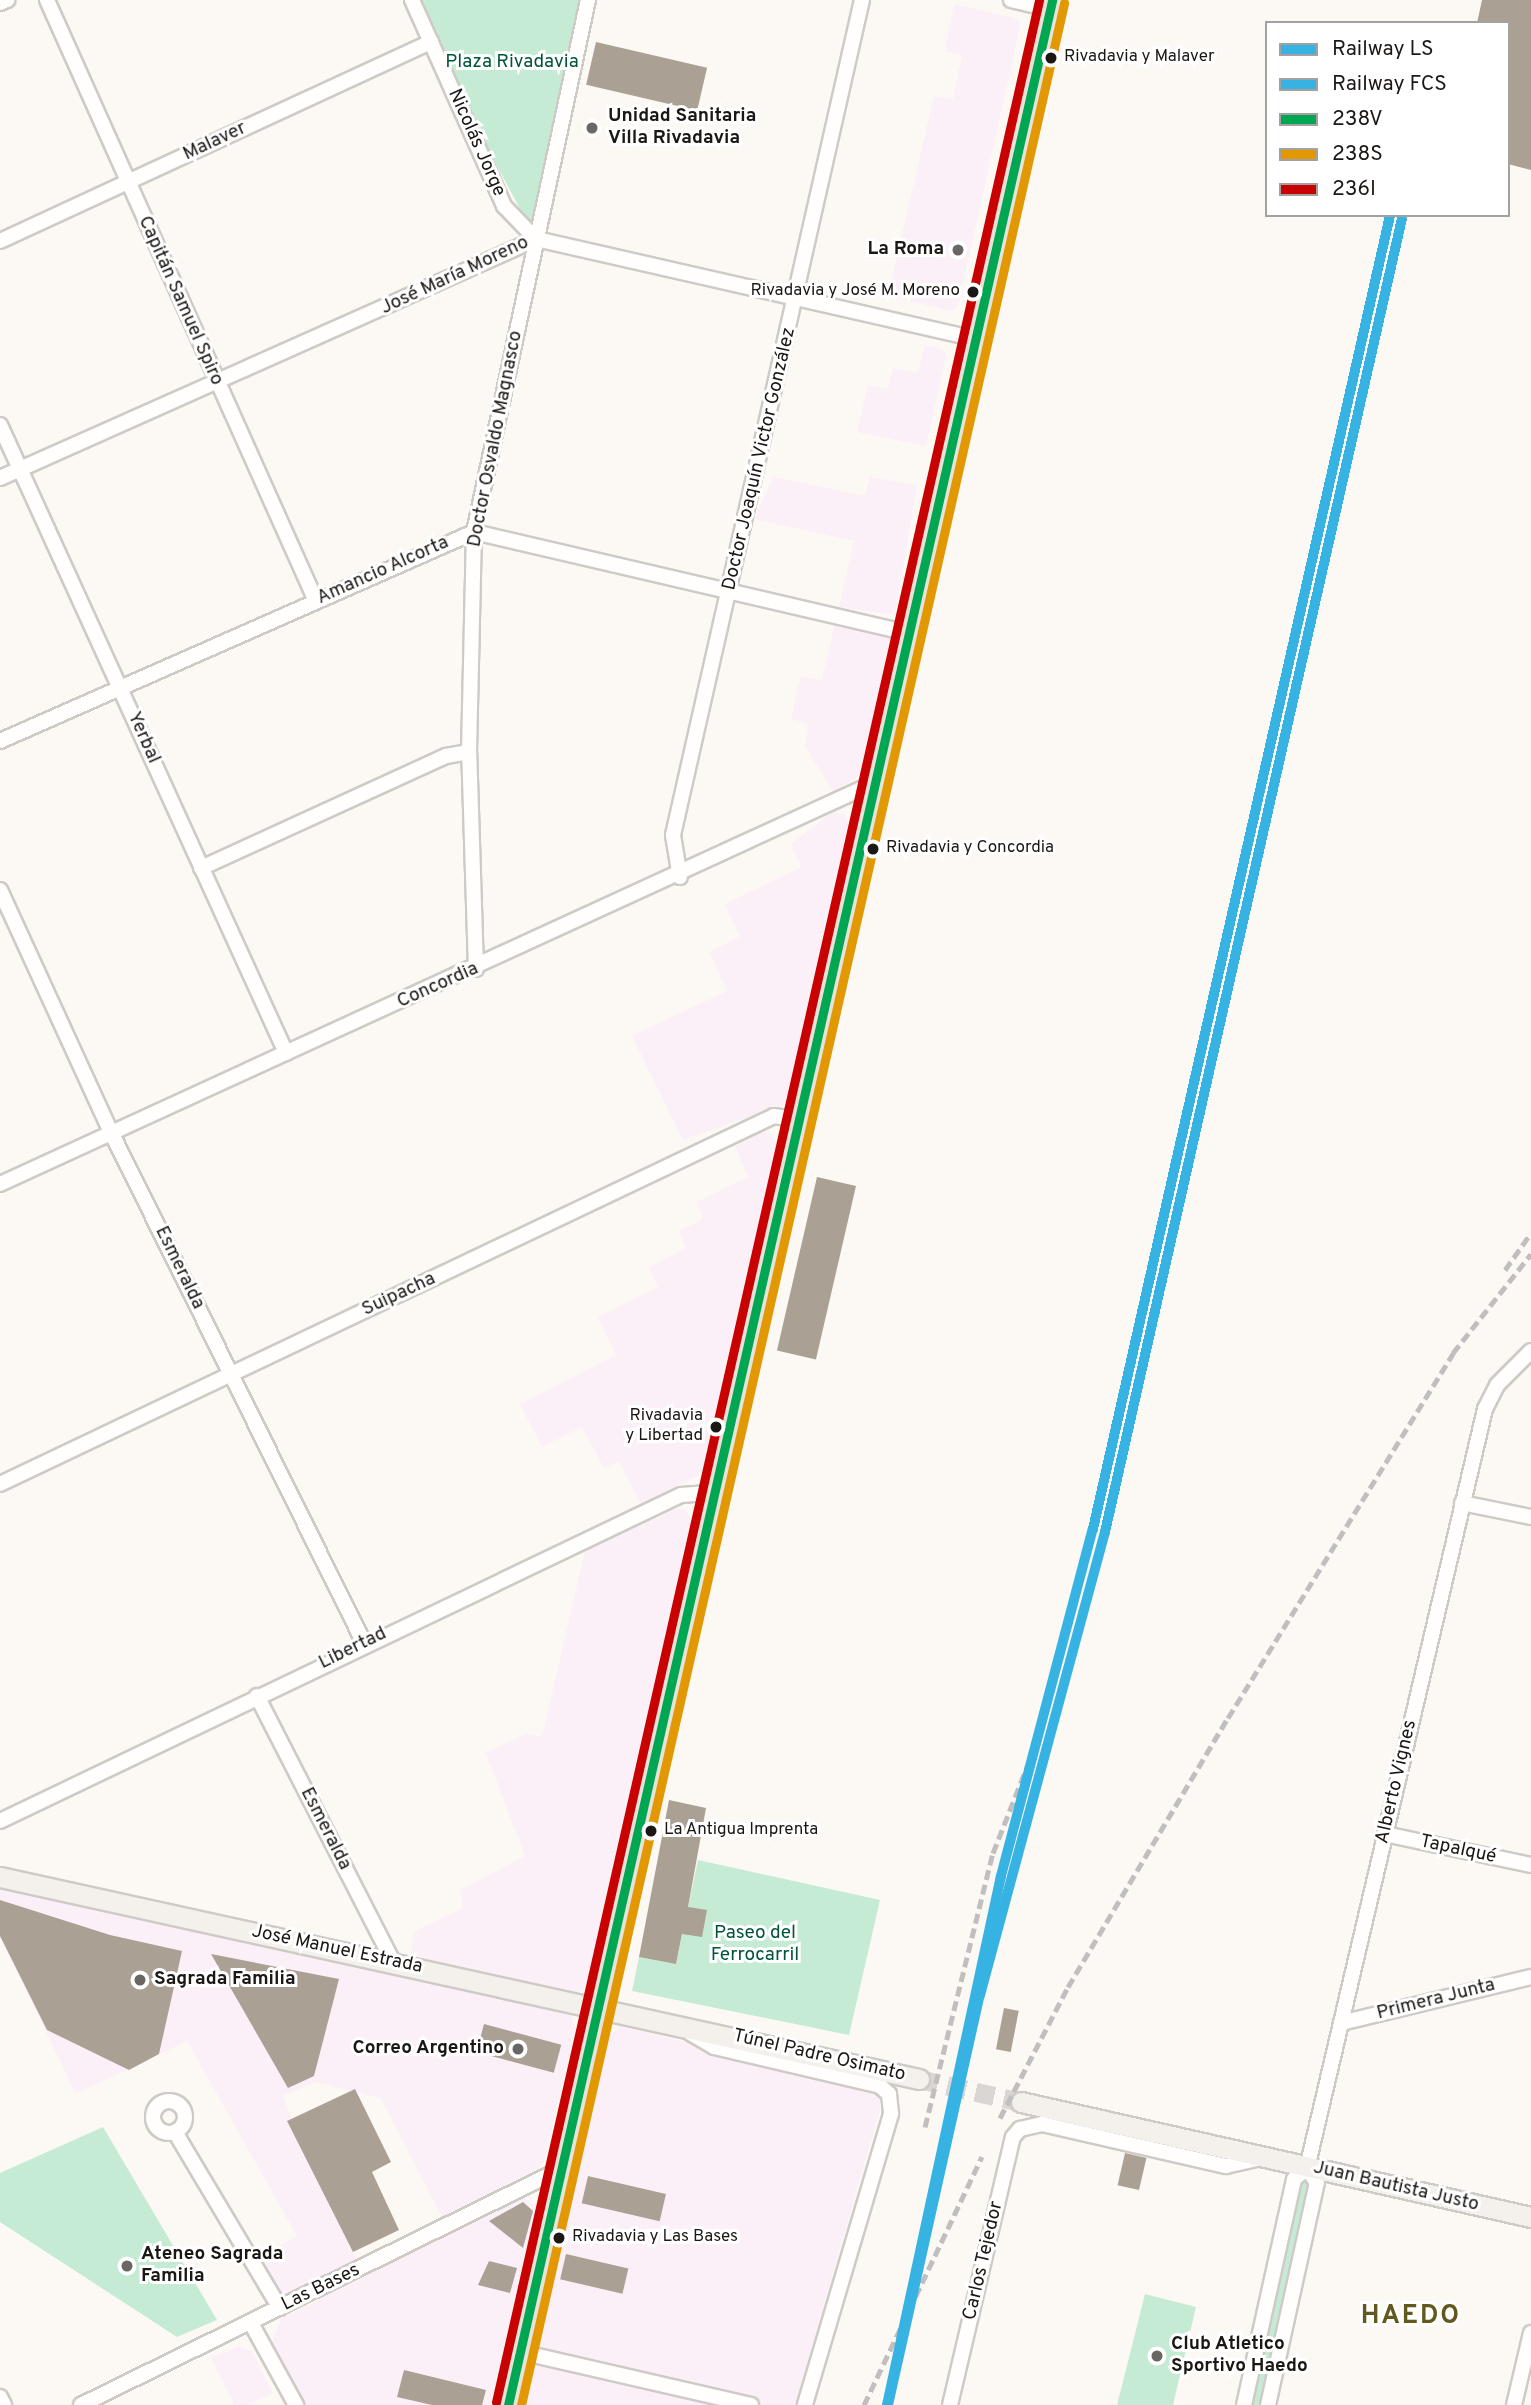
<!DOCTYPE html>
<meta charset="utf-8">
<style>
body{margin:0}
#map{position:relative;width:1531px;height:2405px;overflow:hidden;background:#fcf8f4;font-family:Overpass,sans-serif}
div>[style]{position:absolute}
.commercial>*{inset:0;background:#fbf0f7}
.green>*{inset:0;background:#c6ebd5}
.building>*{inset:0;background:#aba094;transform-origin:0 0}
.secondary-tunnel>*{height:19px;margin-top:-9.5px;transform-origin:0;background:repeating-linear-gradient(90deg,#dad6d3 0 19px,transparent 0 29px)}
.roads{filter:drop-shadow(2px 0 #cecbc7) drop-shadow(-2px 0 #cecbc7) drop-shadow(0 2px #cecbc7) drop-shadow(0 -2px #cecbc7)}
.street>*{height:14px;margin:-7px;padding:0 7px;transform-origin:7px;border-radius:7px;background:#fffefd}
.street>.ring{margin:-7px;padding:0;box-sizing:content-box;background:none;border:14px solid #fffefd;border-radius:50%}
.secondary>*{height:19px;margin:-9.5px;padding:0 9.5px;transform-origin:9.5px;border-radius:9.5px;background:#f4f0ec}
.primary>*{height:21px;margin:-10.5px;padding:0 10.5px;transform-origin:10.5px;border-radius:10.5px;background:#e9e2db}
.rail>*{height:5px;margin-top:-2.5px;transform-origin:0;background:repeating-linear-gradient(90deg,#c0bebe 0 10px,transparent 0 15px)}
.bus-1>*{height:9px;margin:-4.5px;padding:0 4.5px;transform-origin:4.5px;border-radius:4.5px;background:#00a651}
.bus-2>*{height:9px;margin:-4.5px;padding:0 4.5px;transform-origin:4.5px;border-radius:4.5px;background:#e19802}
.bus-3>*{height:9px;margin:-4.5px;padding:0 4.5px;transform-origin:4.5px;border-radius:4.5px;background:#c70201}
.rail-1>*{height:10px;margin:-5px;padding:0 5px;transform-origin:5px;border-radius:5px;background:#36b3e2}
.rail-2>*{height:10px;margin:-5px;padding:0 5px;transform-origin:5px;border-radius:5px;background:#36b3e2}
.dots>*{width:19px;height:19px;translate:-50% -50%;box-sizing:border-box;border:4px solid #fff;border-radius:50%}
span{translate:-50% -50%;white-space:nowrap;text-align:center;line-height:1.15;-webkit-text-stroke:6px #fff;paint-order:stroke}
.bus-label{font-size:17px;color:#1a1715}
.left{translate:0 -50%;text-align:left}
.right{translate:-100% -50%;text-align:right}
.park-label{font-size:19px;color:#005537}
.poi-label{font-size:19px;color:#1a1715;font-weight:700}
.street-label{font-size:19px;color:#1a1715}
.district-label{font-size:26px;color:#61591d;font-weight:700;letter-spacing:2px}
.legend{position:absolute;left:1265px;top:21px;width:245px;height:196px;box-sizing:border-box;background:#fff;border:2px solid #a3a2a1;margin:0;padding:9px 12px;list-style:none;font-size:21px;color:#1a1715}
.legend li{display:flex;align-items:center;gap:14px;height:35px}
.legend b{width:35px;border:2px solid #a3a2a1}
</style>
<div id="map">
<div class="commercial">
<div style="clip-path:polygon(954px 4px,1019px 19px,1020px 26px,958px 306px,951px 311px,888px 296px,934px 96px,953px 99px,962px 55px,945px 51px)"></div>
<div style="clip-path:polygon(925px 345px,944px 350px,946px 357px,926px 446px,857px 432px,868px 385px,888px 389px,893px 368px,918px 373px)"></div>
<div style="clip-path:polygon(774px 477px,865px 496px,870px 477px,917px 485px,895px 615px,839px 607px,854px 541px,754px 519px)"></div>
<div style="clip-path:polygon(835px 624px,887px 636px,893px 643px,863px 774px,833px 791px,805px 746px,809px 724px,791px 719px,801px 676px,822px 680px)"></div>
<div style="clip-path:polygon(832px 813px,845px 814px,850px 828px,787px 1103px,683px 1140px,632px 1036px,727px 991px,710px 952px,740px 936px,725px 904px,801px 867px,791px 844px)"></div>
<div style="clip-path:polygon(763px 1132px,773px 1135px,777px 1145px,705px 1464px,699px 1475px,641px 1504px,619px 1461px,604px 1468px,582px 1427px,542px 1447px,520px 1404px,616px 1355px,598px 1317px,658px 1287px,649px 1267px,686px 1248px,679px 1231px,703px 1219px,697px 1202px,748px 1177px,735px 1146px)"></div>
<div style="clip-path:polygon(677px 1509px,685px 1509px,694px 1524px,586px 1989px,573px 1994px,410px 1959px,415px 1931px,463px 1908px,460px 1890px,525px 1856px,486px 1753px,526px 1734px,542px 1737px,585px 1551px)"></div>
<div style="clip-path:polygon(0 1886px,571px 2012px,575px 2031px,544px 2162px,533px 2174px,444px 2221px,381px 2098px,315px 2082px,283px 2096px,292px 2119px,287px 2122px,359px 2264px,286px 2295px,276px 2289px,258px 2258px,297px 2236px,187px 2041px,76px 2094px,0 1936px)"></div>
<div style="clip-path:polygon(622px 2027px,875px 2088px,883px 2098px,795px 2405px,520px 2405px,603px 2038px)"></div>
<div style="clip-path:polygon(521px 2197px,535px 2204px,536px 2211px,490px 2405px,301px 2405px,272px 2342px,281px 2319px)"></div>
<div style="clip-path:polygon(238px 2347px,252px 2351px,273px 2393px,248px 2405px,234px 2405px,211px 2357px)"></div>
</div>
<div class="green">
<div style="clip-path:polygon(412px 0,588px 0,536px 239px,431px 42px)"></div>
<div style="clip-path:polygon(698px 1860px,880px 1900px,849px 2035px,632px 1991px,639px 1957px,676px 1964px)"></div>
<div style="clip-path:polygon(103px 2127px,217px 2320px,177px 2337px,0 2222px,0 2173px)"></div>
<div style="clip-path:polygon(1306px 2182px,1310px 2189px,1261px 2405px,1250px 2405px,1299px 2186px)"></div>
<div style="clip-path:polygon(1145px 2294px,1196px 2307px,1173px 2405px,1117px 2405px)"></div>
</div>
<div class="building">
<div style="clip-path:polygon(1482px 0,1531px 0,1531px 170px,1508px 164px,1508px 23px,1477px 23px)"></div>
<div style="left:596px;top:42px;width:114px;height:44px;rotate:13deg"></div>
<div style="left:817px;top:1177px;width:40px;height:178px;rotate:13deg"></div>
<div style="clip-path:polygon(669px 1800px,706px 1808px,688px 1907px,707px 1910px,702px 1937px,682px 1934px,676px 1964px,639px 1957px)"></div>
<div style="clip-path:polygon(0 1900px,110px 1935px,182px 1951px,159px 2054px,129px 2070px,47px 2030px,0 1936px)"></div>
<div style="clip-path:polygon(211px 1954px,339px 1979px,314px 2076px,288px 2088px)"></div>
<div style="left:1004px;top:2008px;width:15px;height:42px;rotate:11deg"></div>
<div style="left:484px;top:2024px;width:80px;height:29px;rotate:15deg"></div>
<div style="clip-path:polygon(355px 2089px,391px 2162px,372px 2172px,399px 2230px,353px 2252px,287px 2121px)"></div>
<div style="left:1125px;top:2153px;width:22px;height:33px;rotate:13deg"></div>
<div style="left:588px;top:2176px;width:80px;height:28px;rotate:13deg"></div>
<div style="clip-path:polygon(523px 2202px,533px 2211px,523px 2248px,489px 2221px)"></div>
<div style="left:566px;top:2254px;width:64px;height:26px;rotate:13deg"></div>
<div style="clip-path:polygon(489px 2261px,517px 2268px,510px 2293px,478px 2285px)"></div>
<div style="clip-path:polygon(404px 2370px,486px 2390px,482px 2405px,432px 2405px,397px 2397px)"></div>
</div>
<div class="secondary-tunnel">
<div style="left:919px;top:2079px;width:105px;rotate:12.7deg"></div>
</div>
<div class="roads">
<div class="street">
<div style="left:47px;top:0;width:658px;rotate:65.89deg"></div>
<div style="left:412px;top:0;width:226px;rotate:65.9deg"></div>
<div style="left:504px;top:206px;width:46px;rotate:45.9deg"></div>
<div style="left:1011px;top:0;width:40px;rotate:13deg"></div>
<div style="left:0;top:3px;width:8px;rotate:-23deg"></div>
<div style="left:0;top:241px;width:475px;rotate:-24.8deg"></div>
<div style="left:0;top:425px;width:690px;rotate:65.51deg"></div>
<div style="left:0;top:478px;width:587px;rotate:-24.03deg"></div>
<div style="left:536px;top:239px;width:450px;rotate:12.8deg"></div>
<div style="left:0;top:741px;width:518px;rotate:-23.79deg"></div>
<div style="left:474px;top:532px;width:446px;rotate:13.1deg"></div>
<div style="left:201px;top:868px;width:269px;rotate:-24.6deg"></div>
<div style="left:446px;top:756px;width:23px;rotate:-10deg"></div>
<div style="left:680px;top:877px;width:43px;rotate:-99.5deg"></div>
<div style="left:673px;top:835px;width:856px;rotate:-77.25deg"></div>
<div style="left:0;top:890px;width:266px;rotate:65.4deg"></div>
<div style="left:111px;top:1132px;width:570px;rotate:63.66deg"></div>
<div style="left:476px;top:969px;width:217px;rotate:-91.8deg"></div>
<div style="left:469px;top:752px;width:220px;rotate:-88.7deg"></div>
<div style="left:474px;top:532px;width:544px;rotate:-77.91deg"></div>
<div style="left:0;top:1184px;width:962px;rotate:-24.65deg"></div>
<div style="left:0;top:1484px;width:857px;rotate:-25.43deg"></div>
<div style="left:774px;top:1116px;width:25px;rotate:9deg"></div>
<div style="left:1462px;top:1503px;width:70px;rotate:11.5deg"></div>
<div style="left:257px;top:1696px;width:299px;rotate:62.9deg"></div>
<div style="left:0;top:1821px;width:755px;rotate:-25.58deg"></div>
<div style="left:681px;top:1495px;width:31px;rotate:-4deg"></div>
<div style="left:1385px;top:1834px;width:149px;rotate:12deg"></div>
<div style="left:1341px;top:2023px;width:195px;rotate:-13.6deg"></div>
<div style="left:690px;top:2033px;width:28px;rotate:30deg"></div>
<div style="left:714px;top:2047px;width:171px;rotate:13.2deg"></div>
<div style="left:880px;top:2086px;width:12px;rotate:42deg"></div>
<div style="left:889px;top:2094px;width:20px;rotate:84deg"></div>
<div style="left:891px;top:2114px;width:303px;rotate:106.5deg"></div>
<div class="ring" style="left:153px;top:2101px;width:18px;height:18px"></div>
<div style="left:175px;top:2132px;width:205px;rotate:59.2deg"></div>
<div style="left:251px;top:2323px;width:94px;rotate:61.2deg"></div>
<div style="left:520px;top:2352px;width:237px;rotate:12.9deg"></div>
<div style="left:0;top:2397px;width:9px;rotate:63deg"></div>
<div style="left:81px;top:2405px;width:533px;rotate:-26.18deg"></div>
<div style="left:950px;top:2405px;width:275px;rotate:-76.8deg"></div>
<div style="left:1013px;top:2137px;width:11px;rotate:-49deg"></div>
<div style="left:1020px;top:2129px;width:23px;rotate:-13deg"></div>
<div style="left:1042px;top:2124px;width:189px;rotate:12.9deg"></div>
<div style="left:1226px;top:2166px;width:36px;rotate:-13deg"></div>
<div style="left:1244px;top:2405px;width:231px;rotate:-77.5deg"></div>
<div style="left:1294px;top:2179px;width:17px;rotate:-40deg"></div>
<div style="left:1307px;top:2168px;width:780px;rotate:-76.8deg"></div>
<div style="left:1485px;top:1409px;width:27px;rotate:-63deg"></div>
<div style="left:1497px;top:1385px;width:48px;rotate:-45deg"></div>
<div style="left:1268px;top:2405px;width:227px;rotate:-77.6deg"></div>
<div style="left:1317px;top:2183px;width:18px;rotate:-124deg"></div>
<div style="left:1514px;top:2405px;width:74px;rotate:-76.7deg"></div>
</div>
<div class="secondary">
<div style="left:0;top:1877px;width:941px;rotate:12.4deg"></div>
<div style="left:1021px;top:2102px;width:523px;rotate:12.71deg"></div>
</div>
<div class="primary">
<div style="left:508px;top:2405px;width:2466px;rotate:-77.25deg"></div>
</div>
</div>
<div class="rail">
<div style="left:1505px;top:1270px;width:45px;rotate:-54.9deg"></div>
<div style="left:1000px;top:2118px;width:148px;rotate:-62.6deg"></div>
<div style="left:1068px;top:1987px;width:313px;rotate:-59.3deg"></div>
<div style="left:1228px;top:1718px;width:429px;rotate:-58.3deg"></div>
<div style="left:1453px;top:1353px;width:126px;rotate:-51.8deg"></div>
<div style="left:925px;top:2127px;width:282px;rotate:-76.1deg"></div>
<div style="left:993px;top:1853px;width:112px;rotate:-68.5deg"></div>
<div style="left:864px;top:2405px;width:275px;rotate:-64.6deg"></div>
</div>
<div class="bus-1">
<div style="left:508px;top:2405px;width:2466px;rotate:-77.25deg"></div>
</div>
<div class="bus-2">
<div style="left:521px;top:2405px;width:2463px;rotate:-77.26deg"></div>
</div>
<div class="bus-3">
<div style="left:496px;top:2402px;width:2463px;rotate:-77.26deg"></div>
</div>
<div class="rail-1">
<div style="left:887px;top:2405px;width:541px;rotate:-77.84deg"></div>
<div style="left:1001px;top:1876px;width:359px;rotate:-75.2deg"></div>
<div style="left:1093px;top:1529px;width:1347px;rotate:-77.26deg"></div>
</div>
<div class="rail-2">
<div style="left:888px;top:2405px;width:420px;rotate:-77.4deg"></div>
<div style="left:980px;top:1995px;width:480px;rotate:-74.9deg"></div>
<div style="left:1105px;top:1532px;width:1347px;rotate:-77.26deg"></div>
</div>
<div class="dots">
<div style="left:1051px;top:58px;background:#1a1715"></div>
<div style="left:592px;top:128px;background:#696663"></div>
<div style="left:958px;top:250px;background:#696663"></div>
<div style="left:973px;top:292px;background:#1a1715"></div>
<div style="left:873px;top:849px;background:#1a1715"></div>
<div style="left:716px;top:1427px;background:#1a1715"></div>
<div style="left:651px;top:1831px;background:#1a1715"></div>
<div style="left:140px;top:1980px;background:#696663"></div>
<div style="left:518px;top:2049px;background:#696663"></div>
<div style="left:559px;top:2238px;background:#1a1715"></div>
<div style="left:127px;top:2266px;background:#696663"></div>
<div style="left:1157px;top:2356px;background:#696663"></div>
</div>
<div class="bus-label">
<span class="left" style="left:1064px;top:58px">Rivadavia y Malaver</span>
<span class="right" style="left:960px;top:292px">Rivadavia y José M. Moreno</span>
<span class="left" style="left:886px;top:849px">Rivadavia y Concordia</span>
<span class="right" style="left:703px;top:1427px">Rivadavia<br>y Libertad</span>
<span class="left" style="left:664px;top:1831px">La Antigua Imprenta</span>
<span class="left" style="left:572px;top:2238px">Rivadavia y Las Bases</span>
</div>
<div class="park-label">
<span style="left:512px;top:63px">Plaza Rivadavia</span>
<span style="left:755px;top:1945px">Paseo del<br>Ferrocarril</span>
</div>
<div class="poi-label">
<span class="left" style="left:608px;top:128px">Unidad Sanitaria<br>Villa Rivadavia</span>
<span class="right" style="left:944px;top:250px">La Roma</span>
<span class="left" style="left:154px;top:1980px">Sagrada Familia</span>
<span class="right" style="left:504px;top:2049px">Correo Argentino</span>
<span class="left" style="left:141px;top:2266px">Ateneo Sagrada<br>Familia</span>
<span class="left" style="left:1171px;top:2356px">Club Atletico<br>Sportivo Haedo</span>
</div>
<div class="street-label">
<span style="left:215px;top:142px;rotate:-25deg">Malaver</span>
<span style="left:476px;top:143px;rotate:66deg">Nicolás Jorge</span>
<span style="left:455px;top:276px;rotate:-25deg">José María Moreno</span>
<span style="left:180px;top:301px;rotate:66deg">Capitán Samuel Spiro</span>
<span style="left:496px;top:439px;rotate:-79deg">Doctor Osvaldo Magnasco</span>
<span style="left:760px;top:459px;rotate:-77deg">Doctor Joaquín Victor González</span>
<span style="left:383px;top:571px;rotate:-24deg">Amancio Alcorta</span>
<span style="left:143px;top:738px;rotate:66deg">Yerbal</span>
<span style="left:438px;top:986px;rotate:-24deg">Concordia</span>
<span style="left:179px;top:1268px;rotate:64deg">Esmeralda</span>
<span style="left:399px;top:1295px;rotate:-25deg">Suipacha</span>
<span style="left:353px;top:1649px;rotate:-26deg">Libertad</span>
<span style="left:1397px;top:1782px;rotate:-77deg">Alberto Vignes</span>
<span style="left:325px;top:1829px;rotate:63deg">Esmeralda</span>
<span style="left:1458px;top:1850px;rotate:12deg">Tapalqué</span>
<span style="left:337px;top:1950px;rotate:12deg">José Manuel Estrada</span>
<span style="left:1436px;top:2000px;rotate:-14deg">Primera Junta</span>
<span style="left:819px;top:2056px;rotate:13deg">Túnel Padre Osimato</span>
<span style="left:1396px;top:2187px;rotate:13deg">Juan Bautista Justo</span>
<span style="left:984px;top:2261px;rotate:-77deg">Carlos Tejedor</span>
<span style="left:321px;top:2288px;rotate:-26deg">Las Bases</span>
</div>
<div class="district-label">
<span style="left:1411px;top:2317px">HAEDO</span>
</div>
<ul class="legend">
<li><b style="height:9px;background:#36b3e2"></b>Railway LS</li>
<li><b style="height:9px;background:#36b3e2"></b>Railway FCS</li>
<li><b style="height:9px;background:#00a651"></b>238V</li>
<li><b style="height:9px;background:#e19802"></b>238S</li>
<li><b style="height:9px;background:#c70201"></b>236I</li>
</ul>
</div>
